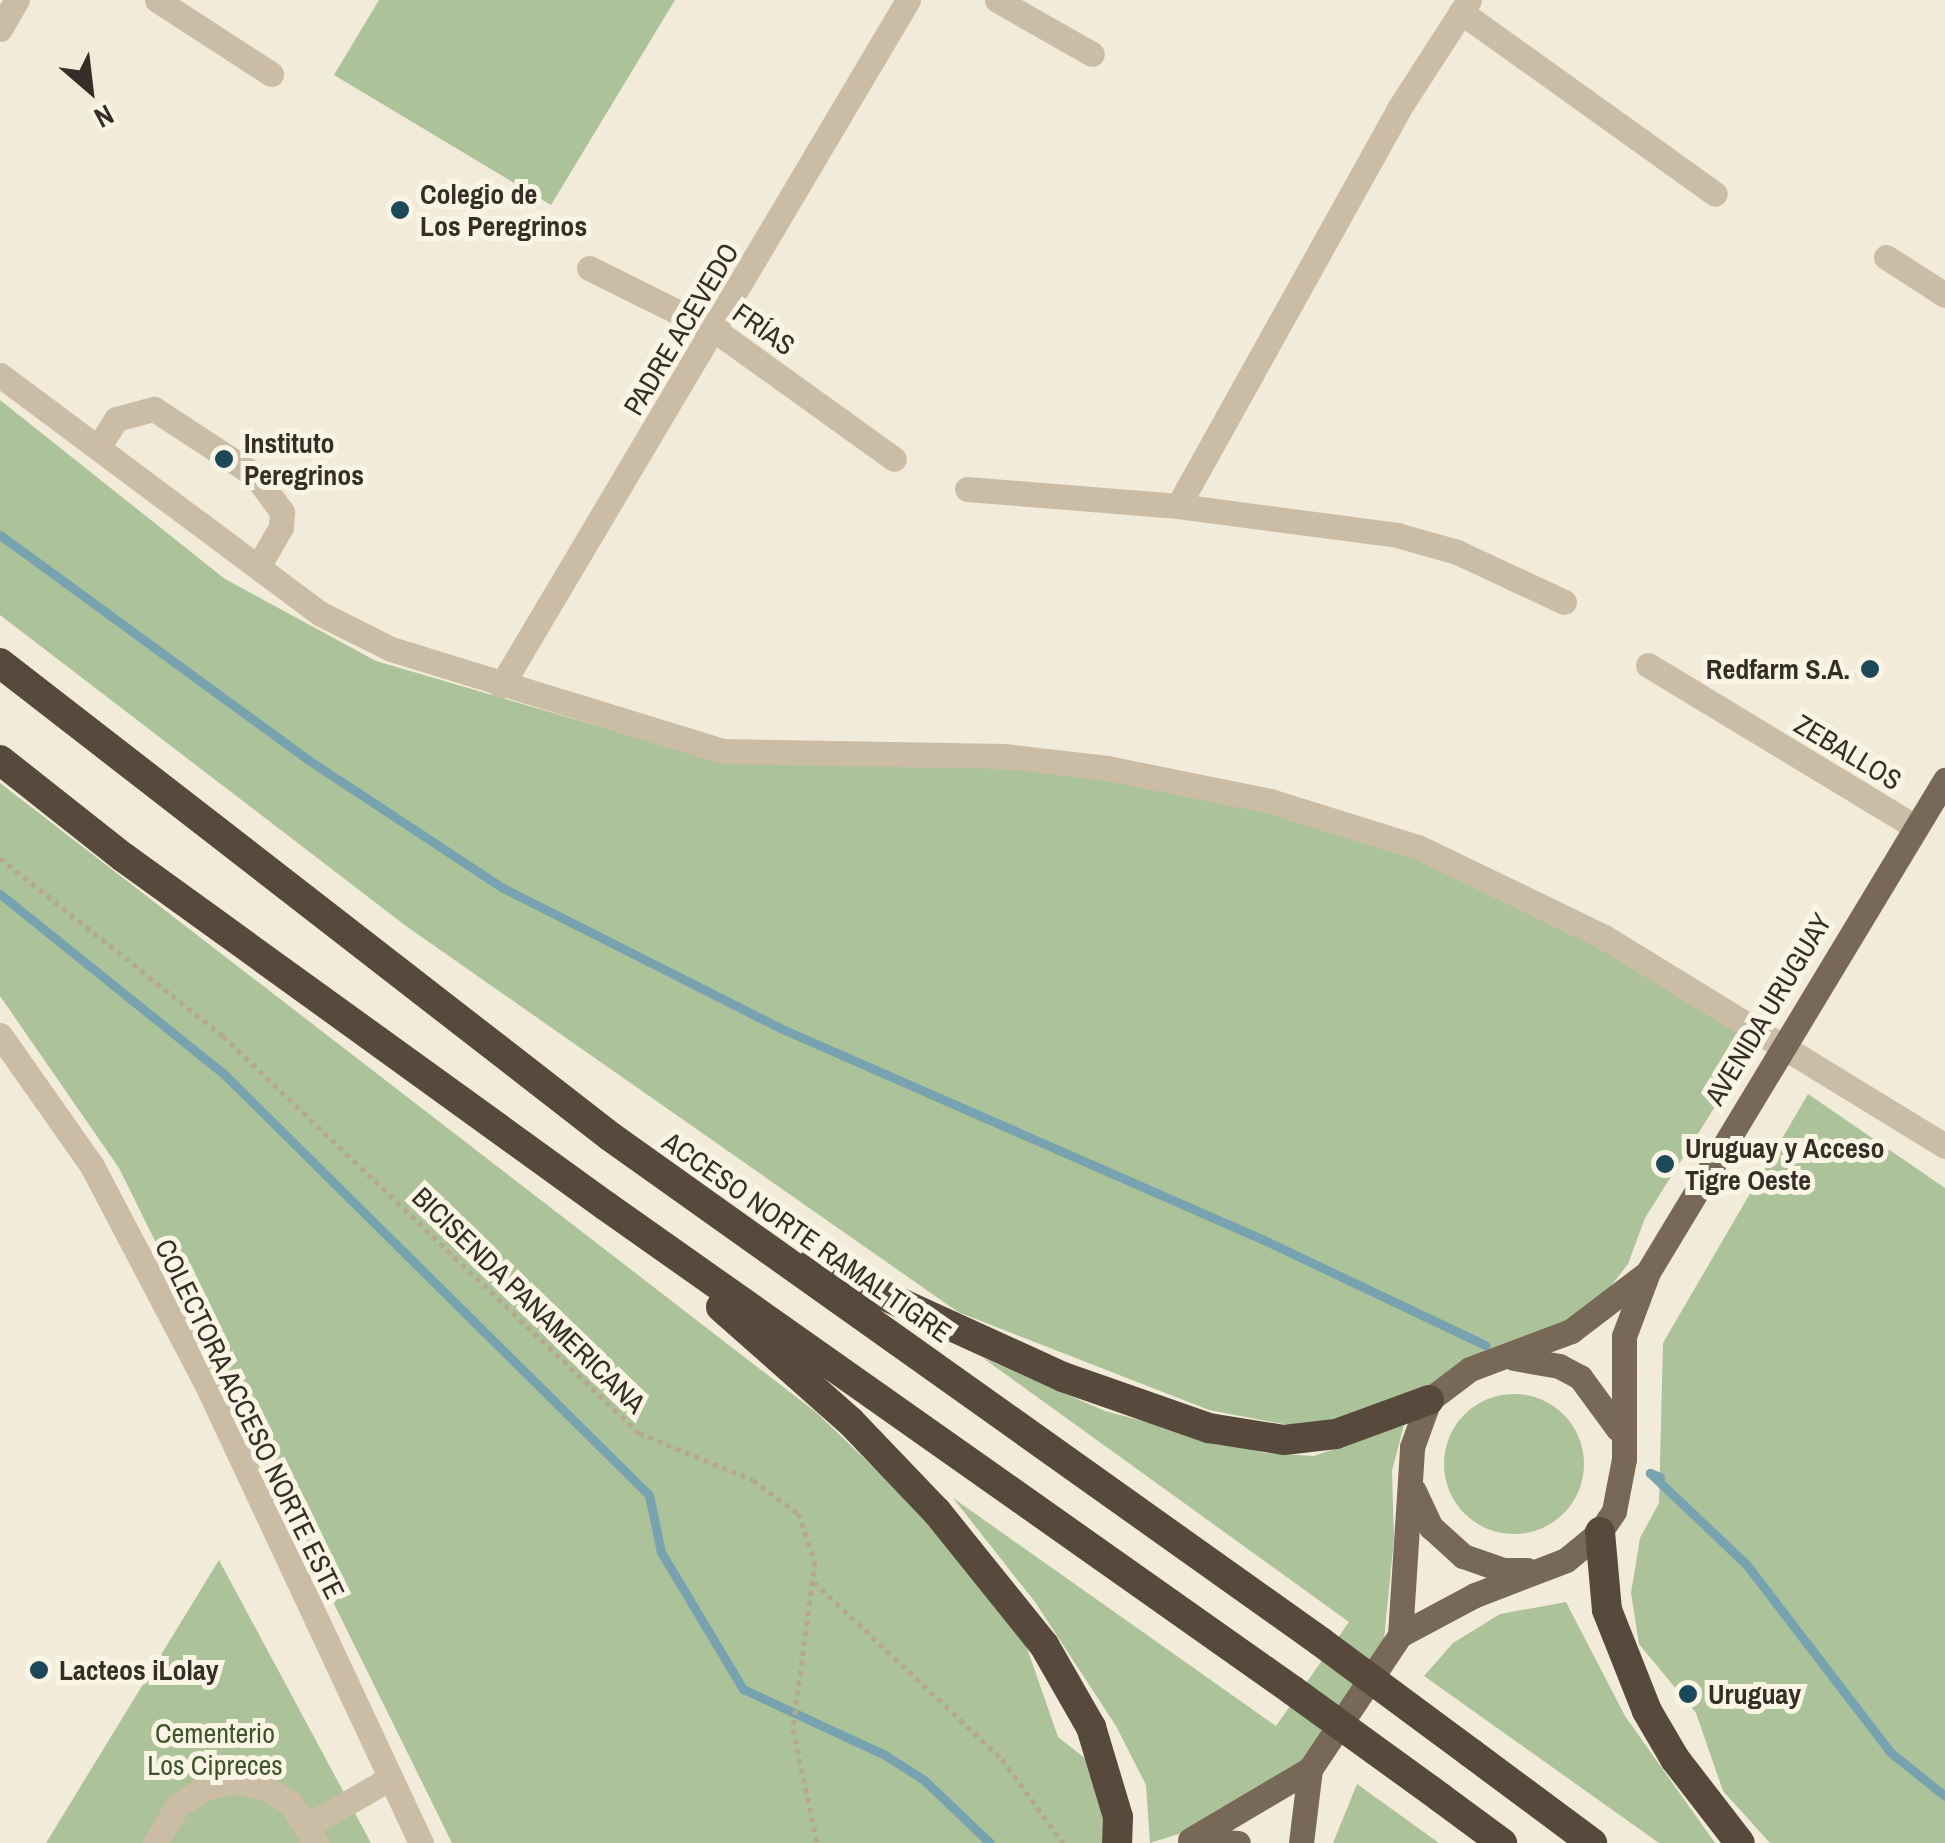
<!DOCTYPE html>
<meta charset="utf-8">
<style>
body{margin:0}
#map{position:relative;width:1945px;height:1843px;overflow:hidden;background:#f2ebd9;font-family:"Archivo Narrow",sans-serif}
div>[style]{position:absolute}
.green>*{inset:0;background:#acc299}
.round{border-radius:50%}
.stream>*{height:9px;margin:-4.5px;padding:0 4.5px;transform-origin:4.5px;border-radius:4.5px;background:#77a3b0}
.path>*{height:5px;margin-top:-2.5px;transform-origin:0;background:repeating-linear-gradient(90deg,#b6a78f 0 5px,transparent 0 10px)}
.minor>*{height:25px;margin:-12.5px;padding:0 12.5px;transform-origin:12.5px;border-radius:12.5px;background:#cbbda5}
.major>*{height:25px;margin:-12.5px;padding:0 12.5px;transform-origin:12.5px;border-radius:12.5px;background:#786857}
.highway>*{height:30px;margin:-15px;padding:0 15px;transform-origin:15px;border-radius:15px;background:#574a3d}
.highway-bridge>*{height:30px;margin:-15px;padding:0 15px;transform-origin:15px;border-radius:15px;background:#574a3d}
.dots>*{width:28px;height:28px;translate:-50% -50%;box-sizing:border-box;border:5px solid #faf4e5;border-radius:50%}
span{translate:-50% -50%;white-space:nowrap;text-align:center;line-height:1.15;-webkit-text-stroke:10px #faf4e5;paint-order:stroke}
.poi-label{font-size:28px;color:#362e26;font-weight:700}
.left{translate:0 -50%;text-align:left}
.right{translate:-100% -50%;text-align:right}
.street-label{font-size:28px;color:#362e26}
.park-label{font-size:28px;color:#3d5529}
.north{position:absolute;left:40px;top:40px;width:100px;height:100px;-webkit-text-stroke:8px #faf4e5;paint-order:stroke;rotate:152deg;font-size:28px;font-weight:700;line-height:40px;text-align:center;color:#362e26}
.north::after{content:'';display:block;margin:auto;width:35px;height:45px;background:#362e26;clip-path:polygon(50% 0,100% 100%,50% 72%,0 100%)}
</style>
<div id="map">
<div class="green">
<div style="clip-path:polygon(379px 0,675px 0,551px 205px,334px 75px)"></div>
<div style="clip-path:polygon(0 400px,225px 579px,376px 661px,724px 763px,1016px 765px,1230px 801px,1417px 857px,1508px 894px,1740px 1031px,1743px 1062px,1645px 1218px,1628px 1264px,1604px 1295px,1553px 1330px,1423px 1393px,1315px 1430px,1209px 1410px,958px 1312px,406px 926px,0 615px)"></div>
<div style="clip-path:polygon(0 783px,817px 1413px,927px 1519px,1020px 1628px,1058px 1737px,1090px 1762px,1110px 1843px,452px 1843px,119px 1168px,0 996px)"></div>
<div style="clip-path:polygon(1808px 1094px,1945px 1188px,1945px 1843px,1770px 1843px,1723px 1791px,1696px 1713px,1639px 1644px,1631px 1593px,1640px 1538px,1659px 1503px,1663px 1343px)"></div>
<div style="clip-path:polygon(983px 1358px,1105px 1411px,1265px 1453px,1314px 1456px,1404px 1425px,1392px 1471px,1394px 1539px,1384px 1639px,1303px 1762px,1182px 1833px,1150px 1843px,1146px 1785px,1116px 1726px,1035px 1602px,953px 1498px,1276px 1726px,1349px 1622px)"></div>
<div class="round" style="left:1444px;top:1394px;width:140px;height:140px"></div>
<div style="clip-path:polygon(219px 1560px,371px 1843px,46px 1843px)"></div>
<div style="clip-path:polygon(1566px 1602px,1625px 1716px,1715px 1843px,1659px 1843px,1424px 1676px,1453px 1643px,1500px 1614px)"></div>
<div style="clip-path:polygon(1357px 1784px,1439px 1843px,1333px 1843px)"></div>
</div>
<div class="stream">
<div style="left:0;top:535px;width:380px;rotate:36.1deg"></div>
<div style="left:307px;top:759px;width:235px;rotate:33.4deg"></div>
<div style="left:503px;top:888px;width:310px;rotate:26.8deg"></div>
<div style="left:780px;top:1028px;width:528px;rotate:23.65deg"></div>
<div style="left:1264px;top:1240px;width:245px;rotate:25.4deg"></div>
<div style="left:0;top:894px;width:289px;rotate:38.8deg"></div>
<div style="left:225px;top:1075px;width:597px;rotate:44.73deg"></div>
<div style="left:649px;top:1495px;width:58px;rotate:78.1deg"></div>
<div style="left:661px;top:1552px;width:160px;rotate:59.1deg"></div>
<div style="left:743px;top:1689px;width:157px;rotate:24.9deg"></div>
<div style="left:885px;top:1755px;width:46px;rotate:32.7deg"></div>
<div style="left:924px;top:1780px;width:91px;rotate:43.7deg"></div>
<div style="left:1660px;top:1477px;width:11px;rotate:-158deg"></div>
<div style="left:1650px;top:1473px;width:132px;rotate:43.5deg"></div>
<div style="left:1746px;top:1564px;width:237px;rotate:52.5deg"></div>
<div style="left:1890px;top:1752px;width:70px;rotate:38.7deg"></div>
</div>
<div class="path">
<div style="left:0;top:858px;width:285px;rotate:38.6deg"></div>
<div style="left:223px;top:1036px;width:575px;rotate:43.66deg"></div>
<div style="left:639px;top:1433px;width:123px;rotate:22.4deg"></div>
<div style="left:753px;top:1480px;width:56px;rotate:36.3deg"></div>
<div style="left:798px;top:1513px;width:51px;rotate:70.5deg"></div>
<div style="left:815px;top:1561px;width:169px;rotate:97.5deg"></div>
<div style="left:793px;top:1729px;width:116px;rotate:78.1deg"></div>
<div style="left:814px;top:1582px;width:258px;rotate:43.3deg"></div>
<div style="left:1002px;top:1759px;width:104px;rotate:54deg"></div>
</div>
<div class="minor">
<div style="left:157px;top:0;width:136px;rotate:33deg"></div>
<div style="left:997px;top:0;width:109px;rotate:29.6deg"></div>
<div style="left:1461px;top:12px;width:312px;rotate:35.6deg"></div>
<div style="left:0;top:29px;width:34px;rotate:-60deg"></div>
<div style="left:1886px;top:257px;width:70px;rotate:32.8deg"></div>
<div style="left:589px;top:268px;width:142px;rotate:26.4deg"></div>
<div style="left:716px;top:331px;width:219px;rotate:35.7deg"></div>
<div style="left:0;top:375px;width:400px;rotate:36.7deg"></div>
<div style="left:321px;top:614px;width:78px;rotate:26.6deg"></div>
<div style="left:391px;top:649px;width:347px;rotate:17.1deg"></div>
<div style="left:723px;top:751px;width:282px;rotate:1deg"></div>
<div style="left:1005px;top:756px;width:103px;rotate:6.7deg"></div>
<div style="left:1107px;top:768px;width:166px;rotate:11.4deg"></div>
<div style="left:1270px;top:801px;width:155px;rotate:17.3deg"></div>
<div style="left:1418px;top:847px;width:207px;rotate:25.8deg"></div>
<div style="left:1604px;top:937px;width:400px;rotate:31.5deg"></div>
<div style="left:98px;top:448px;width:34px;rotate:-58deg"></div>
<div style="left:116px;top:419px;width:39px;rotate:-15deg"></div>
<div style="left:154px;top:409px;width:121px;rotate:33.2deg"></div>
<div style="left:255px;top:475px;width:46px;rotate:53.9deg"></div>
<div style="left:282px;top:512px;width:15px;rotate:94deg"></div>
<div style="left:281px;top:527px;width:46px;rotate:119.9deg"></div>
<div style="left:967px;top:489px;width:212px;rotate:4.6deg"></div>
<div style="left:1178px;top:506px;width:221px;rotate:7.5deg"></div>
<div style="left:1397px;top:535px;width:62px;rotate:15.8deg"></div>
<div style="left:1457px;top:552px;width:118px;rotate:25deg"></div>
<div style="left:1178px;top:506px;width:453px;rotate:-60.9deg"></div>
<div style="left:1398px;top:110px;width:131px;rotate:-57.2deg"></div>
<div style="left:1648px;top:665px;width:312px;rotate:31.2deg"></div>
<div style="left:501px;top:686px;width:798px;rotate:-59.32deg"></div>
<div style="left:0;top:1035px;width:160px;rotate:54.9deg"></div>
<div style="left:92px;top:1166px;width:243px;rotate:62.3deg"></div>
<div style="left:205px;top:1381px;width:510px;rotate:64.94deg"></div>
<div style="left:309px;top:1825px;width:90px;rotate:-30deg"></div>
<div style="left:155px;top:1843px;width:44px;rotate:-58.8deg"></div>
<div style="left:178px;top:1805px;width:31px;rotate:-33deg"></div>
<div style="left:204px;top:1788px;width:30px;rotate:-12deg"></div>
<div style="left:233px;top:1782px;width:30px;rotate:9deg"></div>
<div style="left:263px;top:1787px;width:31px;rotate:29deg"></div>
<div style="left:290px;top:1802px;width:49px;rotate:57.6deg"></div>
</div>
<div class="major">
<div style="left:1514px;top:1358px;width:46px;rotate:10.1deg"></div>
<div style="left:1559px;top:1366px;width:24px;rotate:28deg"></div>
<div style="left:1580px;top:1377px;width:64px;rotate:53.8deg"></div>
<div style="left:1414px;top:1491px;width:40px;rotate:65deg"></div>
<div style="left:1431px;top:1527px;width:43px;rotate:42.2deg"></div>
<div style="left:1463px;top:1556px;width:42px;rotate:19.3deg"></div>
<div style="left:1503px;top:1570px;width:24px"></div>
<div style="left:1400px;top:1635px;width:85px;rotate:-28.1deg"></div>
<div style="left:1475px;top:1595px;width:97px;rotate:-21deg"></div>
<div style="left:1566px;top:1560px;width:44px;rotate:-39.5deg"></div>
<div style="left:1600px;top:1532px;width:25px;rotate:-56deg"></div>
<div style="left:1614px;top:1511px;width:53px;rotate:-79.1deg"></div>
<div style="left:1624px;top:1459px;width:123px;rotate:-90deg"></div>
<div style="left:1624px;top:1336px;width:68px;rotate:-69.4deg"></div>
<div style="left:1648px;top:1272px;width:575px;rotate:-58.88deg"></div>
<div style="left:1190px;top:1840px;width:139px;rotate:-30.6deg"></div>
<div style="left:1310px;top:1769px;width:161px;rotate:-56.1deg"></div>
<div style="left:1400px;top:1635px;width:188px;rotate:-86.3deg"></div>
<div style="left:1412px;top:1447px;width:50px;rotate:-70.1deg"></div>
<div style="left:1429px;top:1400px;width:51px;rotate:-37.1deg"></div>
<div style="left:1470px;top:1369px;width:108px;rotate:-20.6deg"></div>
<div style="left:1571px;top:1331px;width:96px;rotate:-37.3deg"></div>
<div style="left:1195px;top:1840px;width:43px;rotate:4deg"></div>
<div style="left:1301px;top:1843px;width:75px;rotate:-83.1deg"></div>
</div>
<div class="highway">
<div style="left:0;top:663px;width:773px;rotate:37.8deg"></div>
<div style="left:611px;top:1137px;width:871px;rotate:35.42deg"></div>
<div style="left:0;top:760px;width:157px;rotate:38.3deg"></div>
<div style="left:123px;top:857px;width:596px;rotate:35.85deg"></div>
<div style="left:606px;top:1206px;width:840px;rotate:35.2deg"></div>
<div style="left:813px;top:1263px;width:275px;rotate:24.5deg"></div>
<div style="left:1063px;top:1377px;width:155px;rotate:19.3deg"></div>
<div style="left:1209px;top:1428px;width:76px;rotate:9.1deg"></div>
<div style="left:1284px;top:1440px;width:52px;rotate:-6.6deg"></div>
<div style="left:1336px;top:1434px;width:99px;rotate:-20.1deg"></div>
<div style="left:721px;top:1307px;width:172px;rotate:41.5deg"></div>
<div style="left:850px;top:1421px;width:126px;rotate:46.3deg"></div>
<div style="left:937px;top:1512px;width:171px;rotate:51.2deg"></div>
<div style="left:1044px;top:1645px;width:95px;rotate:60.2deg"></div>
<div style="left:1091px;top:1727px;width:94px;rotate:73.3deg"></div>
<div style="left:1118px;top:1817px;width:26px;rotate:92deg"></div>
<div style="left:1600px;top:1532px;width:78px;rotate:84.9deg"></div>
<div style="left:1607px;top:1610px;width:109px;rotate:68.4deg"></div>
<div style="left:1647px;top:1711px;width:56px;rotate:59.7deg"></div>
<div style="left:1675px;top:1759px;width:106px;rotate:52.3deg"></div>
<div style="left:1471px;top:1753px;width:151px;rotate:36.6deg"></div>
<div style="left:1441px;top:1798px;width:76px;rotate:36.4deg"></div>
</div>
<div class="highway-bridge">
<div style="left:1321px;top:1642px;width:187px;rotate:36.5deg"></div>
<div style="left:1292px;top:1690px;width:184px;rotate:35.9deg"></div>
</div>
<div class="dots">
<div style="left:400px;top:210px;background:#1b4959"></div>
<div style="left:224px;top:459px;background:#1b4959"></div>
<div style="left:1870px;top:669px;background:#1b4959"></div>
<div style="left:1665px;top:1164px;background:#1b4959"></div>
<div style="left:39px;top:1670px;background:#1b4959"></div>
<div style="left:1688px;top:1694px;background:#1b4959"></div>
</div>
<div class="poi-label">
<span class="left" style="left:420px;top:210px">Colegio de<br>Los Peregrinos</span>
<span class="left" style="left:244px;top:459px">Instituto<br>Peregrinos</span>
<span class="right" style="left:1850px;top:669px">Redfarm S.A.</span>
<span class="left" style="left:1685px;top:1164px">Uruguay y Acceso<br>Tigre Oeste</span>
<span class="left" style="left:59px;top:1670px">Lacteos iLolay</span>
<span class="left" style="left:1708px;top:1694px">Uruguay</span>
</div>
<div class="street-label">
<span style="left:681px;top:329px;rotate:-59deg">PADRE ACEVEDO</span>
<span style="left:764px;top:329px;rotate:35deg">FRÍAS</span>
<span style="left:1848px;top:752px;rotate:31deg">ZEBALLOS</span>
<span style="left:1768px;top:1009px;rotate:-59deg">AVENIDA URUGUAY</span>
<span style="left:807px;top:1237px;rotate:35deg">ACCESO NORTE RAMAL TIGRE</span>
<span style="left:529px;top:1300px;rotate:44deg">BICISENDA PANAMERICANA</span>
<span style="left:250px;top:1419px;rotate:64deg">COLECTORA ACCESO NORTE ESTE</span>
</div>
<div class="park-label">
<span style="left:215px;top:1749px">Cementerio<br>Los Cipreces</span>
</div>
<div class="north">N</div>
</div>
